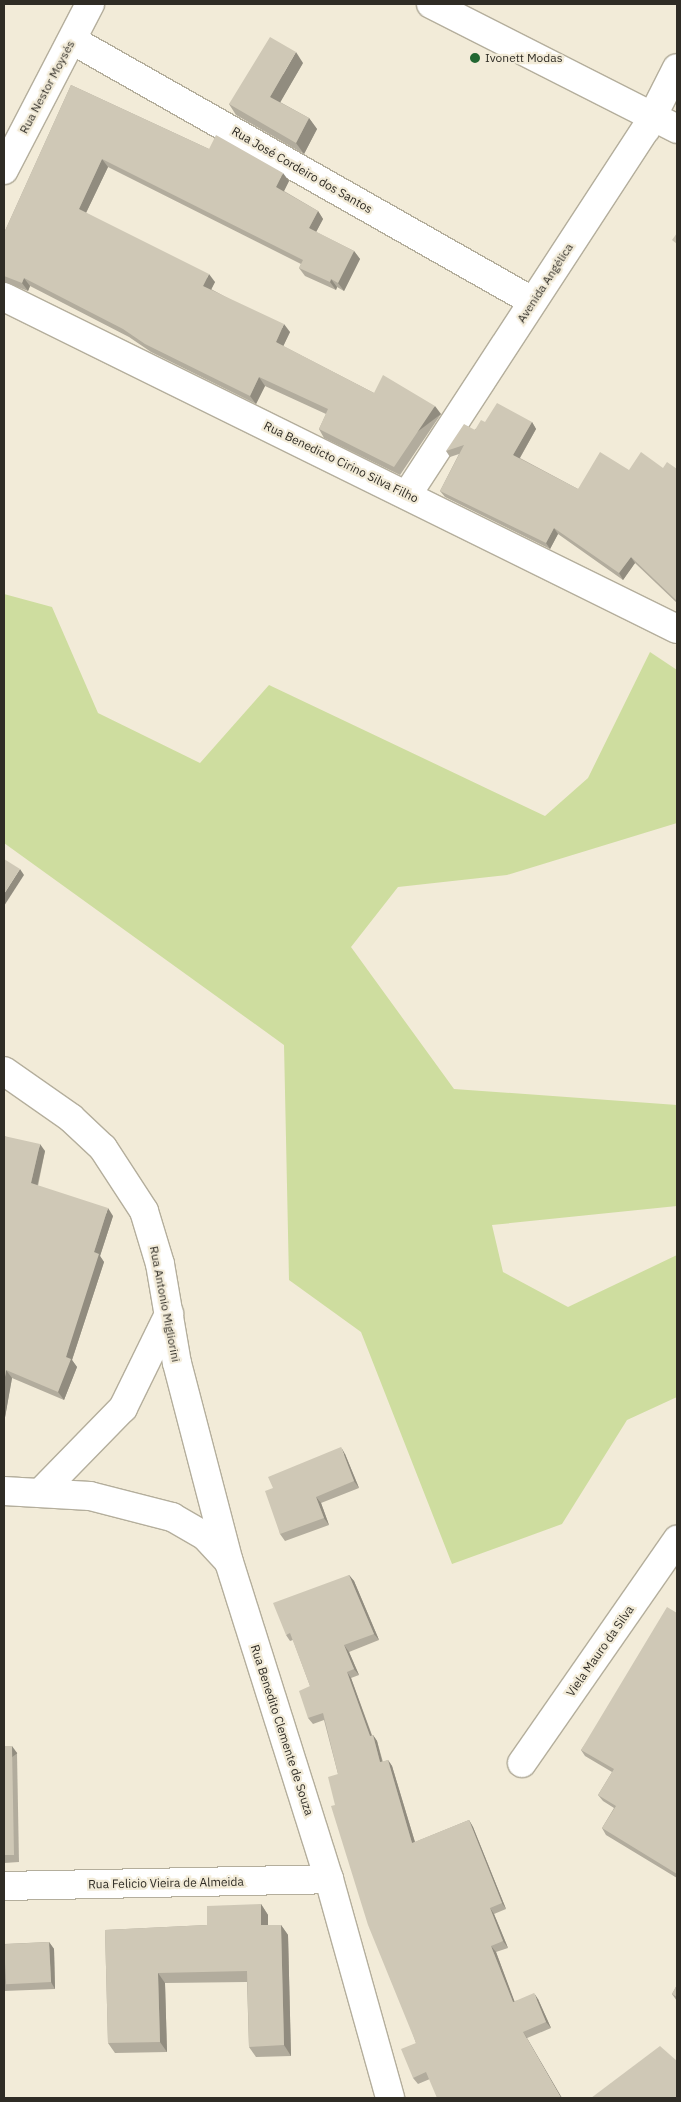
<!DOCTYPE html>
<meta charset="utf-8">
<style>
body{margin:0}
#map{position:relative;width:681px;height:2102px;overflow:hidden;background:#f2ebd8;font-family:"IBM Plex Sans",sans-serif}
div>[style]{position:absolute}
.green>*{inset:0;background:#cedd9f}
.roads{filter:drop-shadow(1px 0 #b4ae9c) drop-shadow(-1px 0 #b4ae9c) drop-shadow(0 1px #b4ae9c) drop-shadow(0 -1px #b4ae9c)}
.minor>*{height:28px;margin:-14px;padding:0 14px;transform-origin:14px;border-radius:14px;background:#fff}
.wall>*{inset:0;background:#b2ac9d}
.shaded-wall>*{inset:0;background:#918c7f;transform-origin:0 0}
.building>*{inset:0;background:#cfc8b6;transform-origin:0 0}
.dots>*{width:14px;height:14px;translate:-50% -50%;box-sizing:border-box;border:2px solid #f2ebd8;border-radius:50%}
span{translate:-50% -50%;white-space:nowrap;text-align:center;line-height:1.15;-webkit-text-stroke:4.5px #f2ebd8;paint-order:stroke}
.poi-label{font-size:12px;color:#2f2c25}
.left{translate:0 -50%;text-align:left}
.street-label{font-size:12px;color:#2f2c25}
.frame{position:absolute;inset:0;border:5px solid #2f2c25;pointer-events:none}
</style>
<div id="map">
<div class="green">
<div style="clip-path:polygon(4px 594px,52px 607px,98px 713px,200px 763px,269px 685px,545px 816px,588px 778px,650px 652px,677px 670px,677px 823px,507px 875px,398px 887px,351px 947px,454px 1089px,677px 1105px,677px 1206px,492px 1225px,503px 1272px,568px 1307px,677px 1255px,677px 1397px,627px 1420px,562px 1524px,452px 1564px,361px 1332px,289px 1280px,284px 1045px,4px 843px)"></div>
</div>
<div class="roads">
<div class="minor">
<div style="left:431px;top:4px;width:276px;rotate:26.9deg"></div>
<div style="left:72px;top:40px;width:529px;rotate:29.57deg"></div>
<div style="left:4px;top:170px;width:187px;rotate:-62.6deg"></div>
<div style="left:4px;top:297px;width:750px;rotate:26.26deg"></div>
<div style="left:407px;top:495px;width:437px;rotate:-56.9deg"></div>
<div style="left:646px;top:129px;width:68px;rotate:-63.1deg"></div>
<div style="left:4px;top:1071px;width:82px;rotate:35deg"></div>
<div style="left:71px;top:1118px;width:44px;rotate:43.2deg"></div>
<div style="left:103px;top:1148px;width:75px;rotate:56.9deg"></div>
<div style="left:144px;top:1211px;width:55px;rotate:73.2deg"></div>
<div style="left:160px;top:1264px;width:100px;rotate:80.3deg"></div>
<div style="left:177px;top:1363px;width:206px;rotate:75.4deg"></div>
<div style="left:229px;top:1562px;width:332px;rotate:72.5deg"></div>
<div style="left:329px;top:1879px;width:227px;rotate:74.4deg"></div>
<div style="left:4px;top:1491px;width:86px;rotate:3.3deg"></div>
<div style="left:90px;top:1496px;width:85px;rotate:14.4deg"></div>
<div style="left:172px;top:1517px;width:38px;rotate:30deg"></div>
<div style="left:205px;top:1536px;width:34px;rotate:47deg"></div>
<div style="left:40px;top:1493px;width:119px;rotate:-45.7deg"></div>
<div style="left:123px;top:1408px;width:105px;rotate:-63.9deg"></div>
<div style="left:522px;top:1763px;width:272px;rotate:-55.2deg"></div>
<div style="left:4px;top:1886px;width:325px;rotate:-1.2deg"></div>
</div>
</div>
<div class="wall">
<div style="clip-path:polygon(303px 63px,280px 102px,309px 118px,317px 129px,304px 154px,236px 115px,229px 104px)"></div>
<div style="clip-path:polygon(71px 85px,209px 149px,289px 181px,284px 191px,318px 211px,323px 219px,316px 232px,354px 251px,360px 259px,344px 291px,337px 287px,336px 290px,305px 276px,299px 268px,301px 264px,108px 167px,86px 213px,215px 282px,211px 289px,290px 332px,283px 346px,374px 393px,441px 414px,400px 475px,324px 438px,319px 429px,326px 414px,265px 386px,256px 404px,151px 352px,129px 337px,30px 286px,28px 291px,4px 282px,4px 233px)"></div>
<div style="clip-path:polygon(485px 422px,532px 422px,536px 429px,520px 458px,578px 489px,629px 470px,663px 468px,677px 469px,677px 603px,635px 563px,623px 580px,558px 534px,550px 549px,445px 497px,440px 491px,459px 454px,450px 457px,446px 451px)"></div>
<div style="clip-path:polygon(4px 1136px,45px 1151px,38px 1186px,113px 1216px,100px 1256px,104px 1262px,72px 1360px,77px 1367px,64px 1400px,12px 1378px,4px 1423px)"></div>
<div style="clip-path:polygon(345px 1454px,359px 1488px,321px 1503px,329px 1525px,285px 1541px,280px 1534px,273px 1488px)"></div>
<div style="clip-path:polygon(349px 1575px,354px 1581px,379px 1640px,349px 1652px,359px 1675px,351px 1678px,372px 1735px,373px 1735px,377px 1741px,383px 1762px,388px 1760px,392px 1766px,415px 1842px,469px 1820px,473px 1827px,506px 1909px,494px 1914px,508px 1948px,496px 1952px,514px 2001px,538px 1999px,551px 2028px,418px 2084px,413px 2078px,416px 2043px,335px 1805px,338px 1774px,324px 1720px,313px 1724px,308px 1718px,310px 1686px,293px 1640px,290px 1641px,286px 1635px)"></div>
<div style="clip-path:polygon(677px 1613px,677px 1878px,606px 1835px,602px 1828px,614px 1808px,603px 1801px,598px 1795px,612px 1772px,585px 1756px,581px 1750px)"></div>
<div style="clip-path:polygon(4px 1746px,17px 1753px,19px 1862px,4px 1863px)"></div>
<div style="clip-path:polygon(261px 1904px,268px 1915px,268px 1925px,281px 1925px,288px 1935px,291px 2056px,256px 2057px,249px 2047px,247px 1982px,165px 1983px,167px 2052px,115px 2053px,108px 2043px,105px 1930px,207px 1925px)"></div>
<div style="clip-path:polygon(49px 1942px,54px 1949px,55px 1989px,4px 1991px,4px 1944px)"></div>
<div style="clip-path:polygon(677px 1985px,677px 2001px,672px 1994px)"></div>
</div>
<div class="shaded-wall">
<div style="clip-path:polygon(296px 52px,303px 63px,277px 108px,270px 97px)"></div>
<div style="clip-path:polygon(309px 118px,317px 129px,304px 154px,296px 143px)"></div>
<div style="clip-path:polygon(102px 159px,108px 167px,84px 217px,79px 209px)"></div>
<div style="clip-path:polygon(283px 173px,289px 181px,282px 195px,276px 187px)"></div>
<div style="clip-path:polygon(318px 211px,323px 219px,314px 236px,309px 228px)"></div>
<div style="clip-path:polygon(354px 251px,360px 259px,344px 291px,338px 283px)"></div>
<div style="clip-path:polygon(209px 274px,215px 282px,209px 294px,203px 286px)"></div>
<div style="clip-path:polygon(24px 278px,30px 286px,28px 291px,22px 283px)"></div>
<div style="clip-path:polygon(331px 279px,337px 287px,336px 290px,330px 282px)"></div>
<div style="clip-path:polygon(284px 324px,290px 332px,281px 351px,276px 342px)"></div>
<div style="clip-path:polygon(259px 377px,265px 386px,256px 404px,250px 396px)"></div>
<div style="left:435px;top:406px;width:10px;height:73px;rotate:53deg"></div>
<div style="clip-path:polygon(532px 422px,536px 429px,518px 461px,513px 455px)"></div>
<div style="clip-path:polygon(554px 528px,558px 534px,550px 549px,546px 543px)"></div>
<div style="clip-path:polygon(631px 557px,635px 563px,623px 580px,619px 573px)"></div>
<div style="clip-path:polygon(20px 869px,24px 875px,4px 906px,4px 894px)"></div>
<div style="clip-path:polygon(40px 1144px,45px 1151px,36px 1191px,31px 1183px)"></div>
<div style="clip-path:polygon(108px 1208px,113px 1216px,100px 1256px,104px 1262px,72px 1360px,77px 1367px,64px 1400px,58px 1392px,66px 1357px,94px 1252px)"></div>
<div style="clip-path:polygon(6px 1370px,12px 1378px,4px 1423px,4px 1384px)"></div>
<div style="clip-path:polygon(341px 1447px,345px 1454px,359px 1488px,354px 1481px)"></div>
<div style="clip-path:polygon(316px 1497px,321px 1503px,329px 1525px,324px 1518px)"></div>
<div style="clip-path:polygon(349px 1575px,354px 1581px,379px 1640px,374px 1634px)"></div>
<div style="clip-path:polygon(344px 1645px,349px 1652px,359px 1675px,354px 1669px)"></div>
<div style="clip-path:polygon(347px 1672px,351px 1678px,374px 1742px,370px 1736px)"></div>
<div style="clip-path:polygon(373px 1735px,377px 1741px,384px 1769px,380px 1762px)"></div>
<div style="left:12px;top:1746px;width:9px;height:109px;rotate:54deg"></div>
<div style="clip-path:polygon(388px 1760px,392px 1766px,417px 1849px,412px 1843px)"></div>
<div style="clip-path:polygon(469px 1820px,473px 1827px,506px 1909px,502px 1903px)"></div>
<div style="clip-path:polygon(261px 1904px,268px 1915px,268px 1936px,261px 1925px)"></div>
<div style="clip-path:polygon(490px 1908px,494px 1914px,508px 1948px,503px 1941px)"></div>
<div style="clip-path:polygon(281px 1925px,288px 1935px,291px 2056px,284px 2045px)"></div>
<div style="clip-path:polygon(49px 1942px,54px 1949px,55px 1989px,51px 1982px)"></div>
<div style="clip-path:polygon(491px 1946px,496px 1952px,517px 2008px,513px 2002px)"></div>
<div style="clip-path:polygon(158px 1973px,165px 1983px,167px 2052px,160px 2042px)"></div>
<div style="clip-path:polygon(534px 1993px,538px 1999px,551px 2028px,546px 2022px)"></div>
<div style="clip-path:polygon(523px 2032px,527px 2038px,562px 2098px,561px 2098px)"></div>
</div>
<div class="building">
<div style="clip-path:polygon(270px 37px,296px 52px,270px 97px,309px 118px,296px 143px,229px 104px)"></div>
<div style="clip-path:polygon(71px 85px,209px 149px,216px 135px,283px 173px,276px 187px,318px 211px,309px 228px,354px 251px,338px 283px,331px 279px,330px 282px,299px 268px,303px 260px,102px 159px,79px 209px,209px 274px,203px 286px,284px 324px,276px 342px,374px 393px,383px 375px,435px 406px,394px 467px,319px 429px,328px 409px,259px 377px,250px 396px,145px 344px,123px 329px,24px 278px,22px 283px,4px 276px,4px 233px)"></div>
<div style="clip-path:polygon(677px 233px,677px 244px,672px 240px)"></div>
<div style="clip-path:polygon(497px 403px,532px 422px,513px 455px,578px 489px,600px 452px,629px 470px,641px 452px,663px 468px,667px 462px,677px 469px,677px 601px,631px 557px,619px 573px,554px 528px,546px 543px,440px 491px,464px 445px,446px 451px,464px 424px,475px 430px,481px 420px,485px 422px)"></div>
<div style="clip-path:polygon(4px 859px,20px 869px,4px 894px)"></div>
<div style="clip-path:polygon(4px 1136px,40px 1144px,31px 1183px,108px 1208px,94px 1252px,99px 1254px,66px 1357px,71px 1359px,58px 1392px,6px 1370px,4px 1384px)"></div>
<div style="clip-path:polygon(341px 1447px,354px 1481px,316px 1497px,324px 1518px,280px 1534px,265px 1491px,273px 1488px,268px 1477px)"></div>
<div style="clip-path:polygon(349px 1575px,374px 1634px,344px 1645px,354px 1669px,347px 1672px,370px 1736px,373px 1735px,380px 1762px,388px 1760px,412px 1843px,469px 1820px,502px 1903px,490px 1908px,503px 1941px,491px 1946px,513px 2002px,534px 1993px,546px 2022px,523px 2032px,561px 2098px,437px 2098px,426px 2072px,413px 2078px,401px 2049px,416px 2043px,368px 1925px,331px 1806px,335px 1805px,328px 1777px,338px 1774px,323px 1713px,308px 1718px,299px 1691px,310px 1686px,290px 1633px,286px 1635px,273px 1603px)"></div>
<div style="clip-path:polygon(667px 1607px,677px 1613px,677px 1874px,602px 1828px,616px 1806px,598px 1795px,614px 1769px,581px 1750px)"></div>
<div style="clip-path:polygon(4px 1746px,12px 1746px,14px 1855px,4px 1855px)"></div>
<div style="clip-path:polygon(261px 1904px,261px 1925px,281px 1925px,284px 2045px,249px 2047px,247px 1971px,158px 1973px,160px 2042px,108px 2043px,105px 1930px,207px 1925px,207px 1906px)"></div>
<div style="left:49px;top:1942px;width:40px;height:45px;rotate:87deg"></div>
<div style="clip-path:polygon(677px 1985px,677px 1997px,672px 1994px)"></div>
<div style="clip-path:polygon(660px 2046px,677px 2061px,677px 2098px,591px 2098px)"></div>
</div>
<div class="dots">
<div style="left:475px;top:58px;background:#226732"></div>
</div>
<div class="poi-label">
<span class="left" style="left:485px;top:58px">Ivonett Modas</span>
</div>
<div class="street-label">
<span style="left:47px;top:87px;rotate:-62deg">Rua Nestor Moysés</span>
<span style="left:302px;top:170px;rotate:30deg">Rua José Cordeiro dos Santos</span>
<span style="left:545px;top:283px;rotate:-57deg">Avenida Angélica</span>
<span style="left:341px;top:462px;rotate:26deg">Rua Benedicto Cirino Silva Filho</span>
<span style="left:165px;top:1304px;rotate:79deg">Rua Antonio Migliorini</span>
<span style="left:600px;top:1651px;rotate:-55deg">Viela Mauro da Silva</span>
<span style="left:282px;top:1730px;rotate:72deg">Rua Benedito Clemente de Souza</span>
<span style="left:166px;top:1883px;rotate:-1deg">Rua Felicio Vieira de Almeida</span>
</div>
<div class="frame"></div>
</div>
